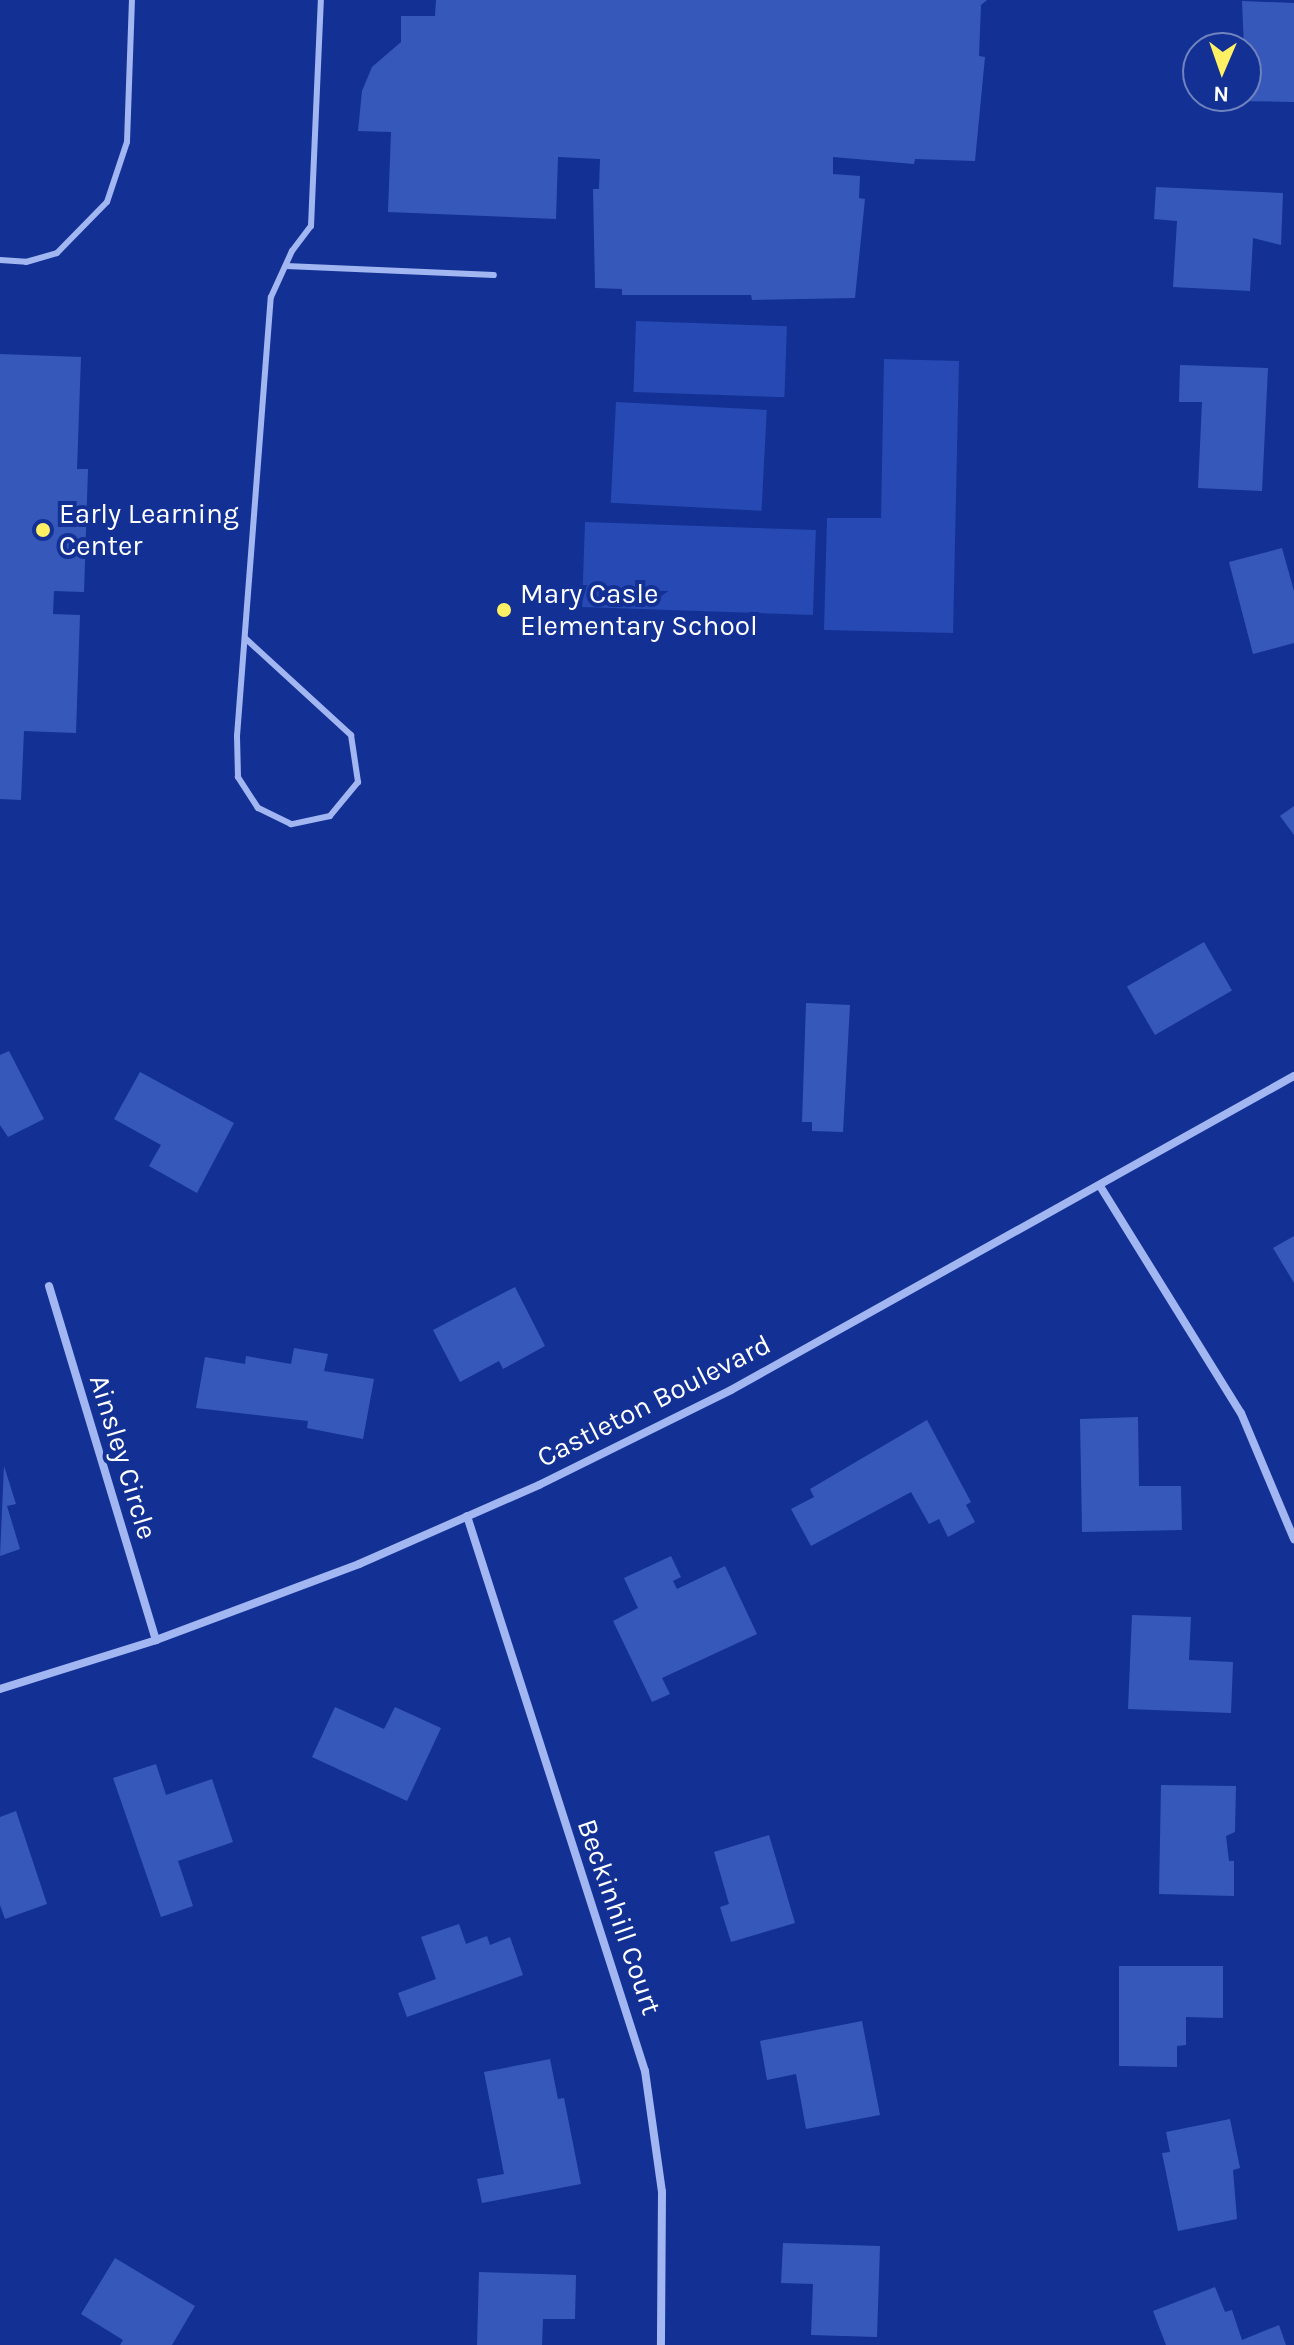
<!DOCTYPE html>
<style>
body{margin:0}
#map{position:relative;width:1294px;height:2345px;overflow:hidden;background:#133194;font-family:Karla,sans-serif}
div>[style]{position:absolute}
.green>*{inset:0;background:#2649b3;transform-origin:0 0}
.building>*{inset:0;background:#3758bb;transform-origin:0 0}
.service>*{height:6px;margin:-3px;padding:0 3px;transform-origin:3px;border-radius:3px;background:#a2b6f2}
.minor>*{height:8px;margin:-4px;padding:0 4px;transform-origin:4px;border-radius:4px;background:#a2b6f2}
.dots>*{width:22px;height:22px;translate:-50% -50%;box-sizing:border-box;border:4px solid #133194;border-radius:50%}
span{translate:-50% -50%;white-space:nowrap;text-align:center;line-height:1.15;-webkit-text-stroke:8px #133194;paint-order:stroke}
.poi-label{font-size:28px;color:#fff}
.left{translate:0 -50%;text-align:left}
.street-label{font-size:28px;color:#fff}
.north{position:absolute;left:1182px;top:32px;width:80px;height:80px;box-sizing:border-box;background:#133194;border:2px solid #7183bf;border-radius:50%;rotate:182deg;font-size:22px;font-weight:700;line-height:32px;text-align:center;color:#fff}
.north::after{content:'';display:block;margin:auto;width:28px;height:36px;background:#fff163;clip-path:polygon(50% 0,100% 100%,50% 72%,0 100%)}
</style>
<div id="map">
<div class="green">
<div style="left:636px;top:321px;width:151px;height:71px;rotate:2deg"></div>
<div style="clip-path:polygon(884px 359px,959px 361px,953px 633px,824px 630px,827px 518px,881px 518px)"></div>
<div style="left:616px;top:402px;width:151px;height:101px;rotate:3deg"></div>
<div style="left:585px;top:522px;width:231px;height:85px;rotate:2deg"></div>
</div>
<div class="building">
<div style="clip-path:polygon(436px 0,987px 0,981px 5px,979px 56px,985px 57px,975px 161px,915px 159px,914px 164px,833px 157px,833px 174px,860px 176px,859px 198px,865px 199px,855px 298px,752px 300px,751px 295px,622px 295px,622px 289px,595px 288px,593px 189px,599px 189px,600px 159px,558px 157px,556px 219px,388px 212px,391px 132px,358px 131px,362px 91px,372px 67px,401px 42px,401px 16px,435px 16px)"></div>
<div style="clip-path:polygon(1242px 1px,1294px 3px,1294px 102px,1239px 101px,1246px 96px)"></div>
<div style="clip-path:polygon(1156px 187px,1283px 193px,1281px 245px,1253px 238px,1250px 291px,1173px 287px,1177px 221px,1154px 219px)"></div>
<div style="clip-path:polygon(0 354px,81px 357px,77px 469px,88px 469px,84px 592px,54px 591px,53px 614px,80px 615px,76px 733px,24px 731px,21px 800px,0 799px)"></div>
<div style="clip-path:polygon(1180px 365px,1268px 368px,1262px 491px,1198px 488px,1202px 402px,1179px 402px)"></div>
<div style="clip-path:polygon(1282px 548px,1294px 591px,1294px 643px,1253px 654px,1229px 562px)"></div>
<div style="clip-path:polygon(1294px 806px,1294px 835px,1280px 816px)"></div>
<div style="left:1204px;top:942px;width:56px;height:89px;rotate:60deg"></div>
<div style="clip-path:polygon(806px 1003px,850px 1005px,843px 1132px,812px 1131px,812px 1122px,802px 1122px)"></div>
<div style="clip-path:polygon(9px 1051px,44px 1119px,8px 1137px,0 1125px,0 1055px)"></div>
<div style="clip-path:polygon(140px 1072px,234px 1123px,197px 1193px,149px 1166px,161px 1145px,114px 1119px)"></div>
<div style="clip-path:polygon(1294px 1236px,1294px 1283px,1273px 1248px)"></div>
<div style="clip-path:polygon(515px 1287px,545px 1346px,503px 1369px,499px 1361px,460px 1382px,433px 1330px)"></div>
<div style="clip-path:polygon(294px 1348px,328px 1354px,324px 1371px,374px 1379px,363px 1439px,307px 1428px,308px 1421px,196px 1408px,205px 1357px,245px 1364px,246px 1356px,291px 1364px)"></div>
<div style="clip-path:polygon(1138px 1417px,1139px 1486px,1181px 1486px,1182px 1530px,1082px 1532px,1080px 1419px)"></div>
<div style="clip-path:polygon(927px 1420px,971px 1502px,966px 1505px,975px 1522px,948px 1537px,939px 1519px,929px 1524px,911px 1492px,811px 1546px,791px 1509px,814px 1497px,810px 1489px)"></div>
<div style="clip-path:polygon(4px 1466px,16px 1504px,7px 1506px,20px 1549px,0 1556px)"></div>
<div style="clip-path:polygon(671px 1556px,681px 1577px,673px 1581px,677px 1589px,725px 1566px,757px 1634px,662px 1678px,670px 1694px,652px 1702px,613px 1621px,638px 1608px,624px 1578px)"></div>
<div style="clip-path:polygon(1132px 1615px,1191px 1617px,1189px 1660px,1233px 1662px,1231px 1713px,1128px 1709px)"></div>
<div style="clip-path:polygon(335px 1707px,384px 1729px,395px 1707px,441px 1728px,407px 1801px,312px 1757px)"></div>
<div style="clip-path:polygon(156px 1764px,166px 1795px,212px 1779px,233px 1842px,178px 1861px,193px 1906px,161px 1917px,113px 1778px)"></div>
<div style="clip-path:polygon(1161px 1785px,1236px 1786px,1235px 1832px,1226px 1836px,1229px 1861px,1234px 1861px,1234px 1896px,1159px 1894px)"></div>
<div style="clip-path:polygon(16px 1811px,47px 1904px,5px 1919px,0 1905px,0 1817px)"></div>
<div style="clip-path:polygon(769px 1835px,795px 1923px,731px 1942px,720px 1907px,729px 1904px,714px 1852px)"></div>
<div style="clip-path:polygon(459px 1924px,466px 1944px,487px 1936px,490px 1945px,510px 1937px,523px 1975px,407px 2017px,398px 1993px,436px 1979px,421px 1937px)"></div>
<div style="clip-path:polygon(1119px 1966px,1223px 1966px,1223px 2018px,1186px 2017px,1186px 2045px,1177px 2046px,1177px 2067px,1119px 2066px)"></div>
<div style="clip-path:polygon(862px 2021px,880px 2115px,806px 2129px,796px 2074px,767px 2080px,760px 2041px)"></div>
<div style="clip-path:polygon(550px 2059px,558px 2099px,564px 2098px,581px 2184px,482px 2203px,477px 2179px,504px 2174px,484px 2072px)"></div>
<div style="clip-path:polygon(1230px 2119px,1240px 2168px,1233px 2170px,1237px 2219px,1178px 2231px,1162px 2153px,1170px 2152px,1166px 2132px)"></div>
<div style="clip-path:polygon(783px 2243px,880px 2246px,877px 2337px,811px 2335px,813px 2284px,781px 2283px)"></div>
<div style="clip-path:polygon(115px 2258px,195px 2306px,172px 2345px,120px 2345px,123px 2340px,81px 2314px)"></div>
<div style="clip-path:polygon(479px 2272px,576px 2275px,575px 2319px,543px 2319px,542px 2345px,477px 2345px)"></div>
<div style="clip-path:polygon(1215px 2287px,1225px 2312px,1232px 2310px,1242px 2340px,1279px 2325px,1286px 2345px,1166px 2345px,1153px 2311px)"></div>
</div>
<div class="service">
<div style="left:0;top:260px;width:26px;rotate:4deg"></div>
<div style="left:26px;top:262px;width:32px;rotate:-16deg"></div>
<div style="left:57px;top:253px;width:71px;rotate:-45.6deg"></div>
<div style="left:107px;top:202px;width:63px;rotate:-71.6deg"></div>
<div style="left:127px;top:142px;width:142px;rotate:-88deg"></div>
<div style="left:286px;top:266px;width:208px;rotate:2.5deg"></div>
<div style="left:245px;top:638px;width:144px;rotate:42.5deg"></div>
<div style="left:351px;top:735px;width:48px;rotate:81.5deg"></div>
<div style="left:358px;top:782px;width:44px;rotate:129.5deg"></div>
<div style="left:330px;top:816px;width:40px;rotate:168deg"></div>
<div style="left:291px;top:824px;width:37px;rotate:-154deg"></div>
<div style="left:258px;top:808px;width:37px;rotate:-123deg"></div>
<div style="left:238px;top:777px;width:41px;rotate:-91.4deg"></div>
<div style="left:237px;top:736px;width:440px;rotate:-85.6deg"></div>
<div style="left:271px;top:297px;width:51px;rotate:-65.5deg"></div>
<div style="left:292px;top:251px;width:31px;rotate:-53deg"></div>
<div style="left:311px;top:226px;width:226px;rotate:-87.5deg"></div>
</div>
<div class="minor">
<div style="left:1100px;top:1186px;width:267px;rotate:58.2deg"></div>
<div style="left:1241px;top:1413px;width:137px;rotate:67.2deg"></div>
<div style="left:49px;top:1286px;width:370px;rotate:73.2deg"></div>
<div style="left:467px;top:1516px;width:583px;rotate:72.22deg"></div>
<div style="left:645px;top:2071px;width:122px;rotate:82deg"></div>
<div style="left:662px;top:2192px;width:153px;rotate:90.4deg"></div>
<div style="left:0;top:1689px;width:164px;rotate:-17.4deg"></div>
<div style="left:156px;top:1640px;width:217px;rotate:-20.5deg"></div>
<div style="left:359px;top:1564px;width:197px;rotate:-23.7deg"></div>
<div style="left:539px;top:1485px;width:214px;rotate:-26.3deg"></div>
<div style="left:731px;top:1390px;width:645px;rotate:-29.15deg"></div>
</div>
<div class="dots">
<div style="left:43px;top:530px;background:#fff163"></div>
<div style="left:504px;top:610px;background:#fff163"></div>
</div>
<div class="poi-label">
<span class="left" style="left:59px;top:530px">Early Learning<br>Center</span>
<span class="left" style="left:520px;top:610px">Mary Casle<br>Elementary School</span>
</div>
<div class="street-label">
<span style="left:654px;top:1401px;rotate:-27deg">Castleton Boulevard</span>
<span style="left:123px;top:1457px;rotate:73deg">Ainsley Circle</span>
<span style="left:619px;top:1917px;rotate:71deg">Beckinhill Court</span>
</div>
<div class="north">N</div>
</div>
